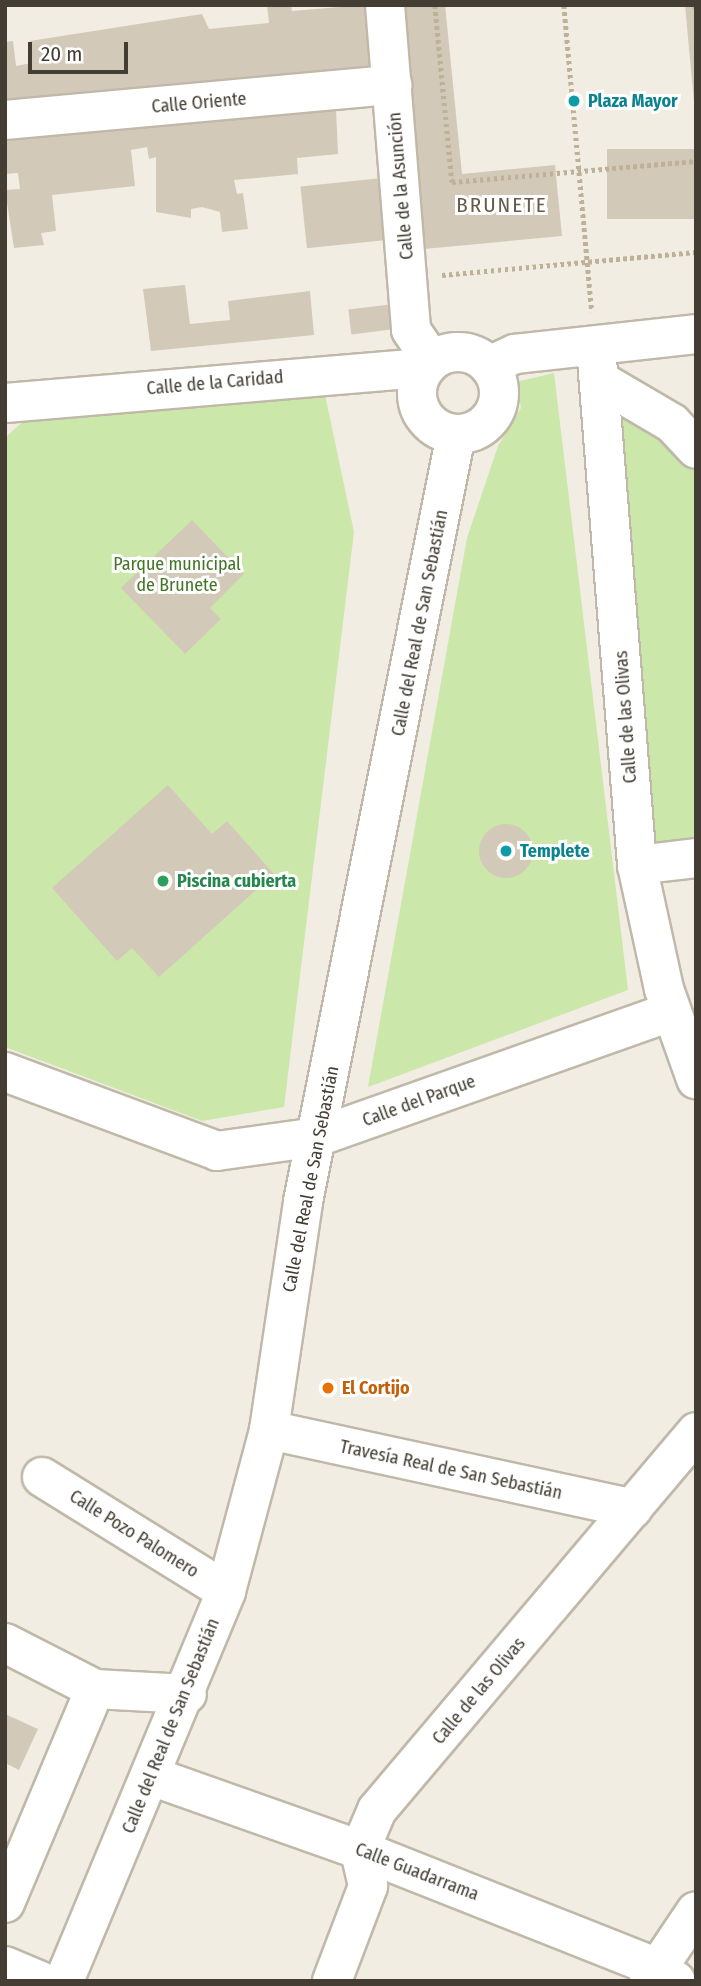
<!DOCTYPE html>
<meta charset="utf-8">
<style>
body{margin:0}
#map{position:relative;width:701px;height:1986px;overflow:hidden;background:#f1ede3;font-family:"Fira Sans Condensed",sans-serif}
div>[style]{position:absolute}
.green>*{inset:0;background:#cbe7aa}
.building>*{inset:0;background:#d3c9b8;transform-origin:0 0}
.round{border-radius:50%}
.path>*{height:4.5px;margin-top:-2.25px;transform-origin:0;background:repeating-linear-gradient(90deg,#beb197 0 3.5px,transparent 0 7px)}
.roads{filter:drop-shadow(2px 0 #c0b8a8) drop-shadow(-2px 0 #c0b8a8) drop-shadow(0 2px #c0b8a8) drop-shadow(0 -2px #c0b8a8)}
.minor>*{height:38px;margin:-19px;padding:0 19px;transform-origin:19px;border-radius:19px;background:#fff}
.minor>.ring{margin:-19px;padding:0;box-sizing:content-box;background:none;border:38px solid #fff;border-radius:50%}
.dots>*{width:19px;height:19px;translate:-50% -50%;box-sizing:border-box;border:4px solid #fff;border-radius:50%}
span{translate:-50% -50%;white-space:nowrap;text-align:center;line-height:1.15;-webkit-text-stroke:6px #fff;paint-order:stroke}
.culture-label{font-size:18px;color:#0d838f;font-weight:700}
.left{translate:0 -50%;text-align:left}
.street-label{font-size:18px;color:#433d33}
.park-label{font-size:18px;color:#437427}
.leisure-label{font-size:18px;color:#27864d;font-weight:700}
.food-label{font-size:18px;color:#c56008;font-weight:700}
.quarter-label{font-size:21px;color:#665b4a;letter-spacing:2px}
.frame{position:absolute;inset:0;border:7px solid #433d33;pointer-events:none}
.scale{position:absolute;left:28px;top:42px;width:100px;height:32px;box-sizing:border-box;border:4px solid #433d33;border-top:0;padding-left:9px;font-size:21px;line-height:24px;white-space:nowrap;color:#433d33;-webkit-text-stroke:5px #fff;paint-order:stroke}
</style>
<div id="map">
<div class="green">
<div style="clip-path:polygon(554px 373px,628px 990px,368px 1087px,467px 538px,498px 446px,521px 408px,516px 382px)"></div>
<div style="clip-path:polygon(602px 382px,696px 449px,696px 858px,637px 865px)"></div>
<div style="clip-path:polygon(324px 390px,354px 532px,284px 1107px,202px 1121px,5px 1047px,5px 438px,31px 414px)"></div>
</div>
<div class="building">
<div style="clip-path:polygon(267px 5px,291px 5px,292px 11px,364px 5px,372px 67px,5px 100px,5px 42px,13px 41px,16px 66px,31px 63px,30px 41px,202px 14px,209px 29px,269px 23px)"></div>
<div style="clip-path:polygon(399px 5px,445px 5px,462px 174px,555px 165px,562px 236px,424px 249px)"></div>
<div style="clip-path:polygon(685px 5px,696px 5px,696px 102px,694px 102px)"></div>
<div style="clip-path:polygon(336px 108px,338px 154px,297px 158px,298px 174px,234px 180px,237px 194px,243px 193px,248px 229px,222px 232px,220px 212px,202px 207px,191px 209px,191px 218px,156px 212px,156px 157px,149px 159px,147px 147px,131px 150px,135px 186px,52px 195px,56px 231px,41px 233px,44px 245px,14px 248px,5px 190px,20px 189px,18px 173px,5px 174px,5px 139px)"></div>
<div style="left:696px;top:149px;width:70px;height:89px;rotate:90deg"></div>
<div style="left:382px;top:178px;width:62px;height:82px;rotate:84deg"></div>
<div style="clip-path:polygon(185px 285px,190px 324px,230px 320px,228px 301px,310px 291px,314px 335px,151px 351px,143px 289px)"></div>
<div style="left:394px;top:304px;width:25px;height:46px;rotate:83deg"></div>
<div style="clip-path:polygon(192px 520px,244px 574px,210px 608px,221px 619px,185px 654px,121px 588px)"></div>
<div style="clip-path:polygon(168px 785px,212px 834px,227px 821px,274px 874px,159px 977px,132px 948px,117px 961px,52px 888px)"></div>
<div class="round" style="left:479px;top:824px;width:54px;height:54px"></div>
<div style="clip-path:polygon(5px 1714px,38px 1729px,19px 1770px,5px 1763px)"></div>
</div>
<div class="path">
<div style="left:435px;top:5px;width:178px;rotate:84.5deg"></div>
<div style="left:452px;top:182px;width:245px;rotate:-4.9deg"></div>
<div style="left:564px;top:5px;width:308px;rotate:84.8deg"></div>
<div style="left:695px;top:5px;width:6px;rotate:81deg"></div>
<div style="left:442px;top:275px;width:255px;rotate:-5.2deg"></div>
</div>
<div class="roads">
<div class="minor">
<div style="left:385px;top:5px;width:326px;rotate:85.4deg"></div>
<div style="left:411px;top:330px;width:37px;rotate:56deg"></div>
<div style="left:5px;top:120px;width:389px;rotate:-5.2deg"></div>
<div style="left:596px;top:347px;width:520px;rotate:85.47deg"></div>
<div style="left:637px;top:865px;width:127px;rotate:77.7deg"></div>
<div style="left:664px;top:989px;width:96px;rotate:70.4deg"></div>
<div class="ring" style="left:417px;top:352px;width:44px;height:44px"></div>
<div style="left:489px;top:366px;width:29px;rotate:-25deg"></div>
<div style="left:515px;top:354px;width:182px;rotate:-6.3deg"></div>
<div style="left:602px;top:382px;width:81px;rotate:30.4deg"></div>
<div style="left:672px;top:423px;width:35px;rotate:47deg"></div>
<div style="left:5px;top:403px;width:421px;rotate:-4.8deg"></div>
<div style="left:637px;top:865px;width:59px;rotate:-6.8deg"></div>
<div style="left:5px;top:1072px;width:226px;rotate:20.4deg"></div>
<div style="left:217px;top:1151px;width:101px;rotate:-8deg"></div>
<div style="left:317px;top:1137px;width:374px;rotate:-19.5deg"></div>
<div style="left:269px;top:1430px;width:372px;rotate:12.2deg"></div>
<div style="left:42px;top:1477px;width:216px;rotate:31.8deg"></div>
<div style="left:5px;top:1643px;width:101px;rotate:27.1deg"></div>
<div style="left:95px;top:1689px;width:92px;rotate:3.1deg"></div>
<div style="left:151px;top:1776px;width:222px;rotate:19.5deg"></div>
<div style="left:360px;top:1850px;width:318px;rotate:21.6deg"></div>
<div style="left:656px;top:1967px;width:24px;rotate:35deg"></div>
<div style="left:5px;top:1903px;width:232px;rotate:-67.2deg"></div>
<div style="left:5px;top:1966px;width:38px;rotate:23deg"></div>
<div style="left:64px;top:1981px;width:422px;rotate:-67.4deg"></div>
<div style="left:226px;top:1591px;width:167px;rotate:-75deg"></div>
<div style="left:269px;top:1430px;width:231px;rotate:-81.5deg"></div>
<div style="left:303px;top:1202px;width:783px;rotate:-78.73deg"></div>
<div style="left:332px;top:1981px;width:102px;rotate:-69.2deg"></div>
<div style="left:368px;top:1886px;width:37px;rotate:-103deg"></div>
<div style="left:360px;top:1850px;width:43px;rotate:-67deg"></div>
<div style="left:377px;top:1810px;width:495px;rotate:-49.8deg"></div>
<div style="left:649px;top:1981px;width:84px;rotate:-56.1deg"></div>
</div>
</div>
<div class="dots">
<div style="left:574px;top:101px;background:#0f9aa8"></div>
<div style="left:506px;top:851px;background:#0f9aa8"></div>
<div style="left:163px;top:881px;background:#2e9e5b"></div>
<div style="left:328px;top:1388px;background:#e8710a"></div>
</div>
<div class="culture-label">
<span class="left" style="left:588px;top:101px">Plaza Mayor</span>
<span class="left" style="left:520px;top:851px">Templete</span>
</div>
<div class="street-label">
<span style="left:199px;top:103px;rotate:-5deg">Calle Oriente</span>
<span style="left:401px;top:186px;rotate:-95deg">Calle de la Asunción</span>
<span style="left:215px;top:383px;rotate:-5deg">Calle de la Caridad</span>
<span style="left:420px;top:623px;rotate:-79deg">Calle del Real de San Sebastián</span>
<span style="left:626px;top:717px;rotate:-94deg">Calle de las Olivas</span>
<span style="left:419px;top:1101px;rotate:-20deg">Calle del Parque</span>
<span style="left:311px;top:1179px;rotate:-79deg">Calle del Real de San Sebastián</span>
<span style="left:451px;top:1470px;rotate:12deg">Travesía Real de San Sebastián</span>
<span style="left:134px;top:1534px;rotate:32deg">Calle Pozo Palomero</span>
<span style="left:479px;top:1691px;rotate:-50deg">Calle de las Olivas</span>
<span style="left:171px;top:1726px;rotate:-68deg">Calle del Real de San Sebastián</span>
<span style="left:417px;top:1872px;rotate:21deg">Calle Guadarrama</span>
</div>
<div class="park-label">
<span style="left:177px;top:575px">Parque municipal<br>de Brunete</span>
</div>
<div class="leisure-label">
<span class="left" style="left:177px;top:881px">Piscina cubierta</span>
</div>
<div class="food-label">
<span class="left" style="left:342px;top:1388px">El Cortijo</span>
</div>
<div class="quarter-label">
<span style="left:502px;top:205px">BRUNETE</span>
</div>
<div class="frame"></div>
<div class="scale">20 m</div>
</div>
